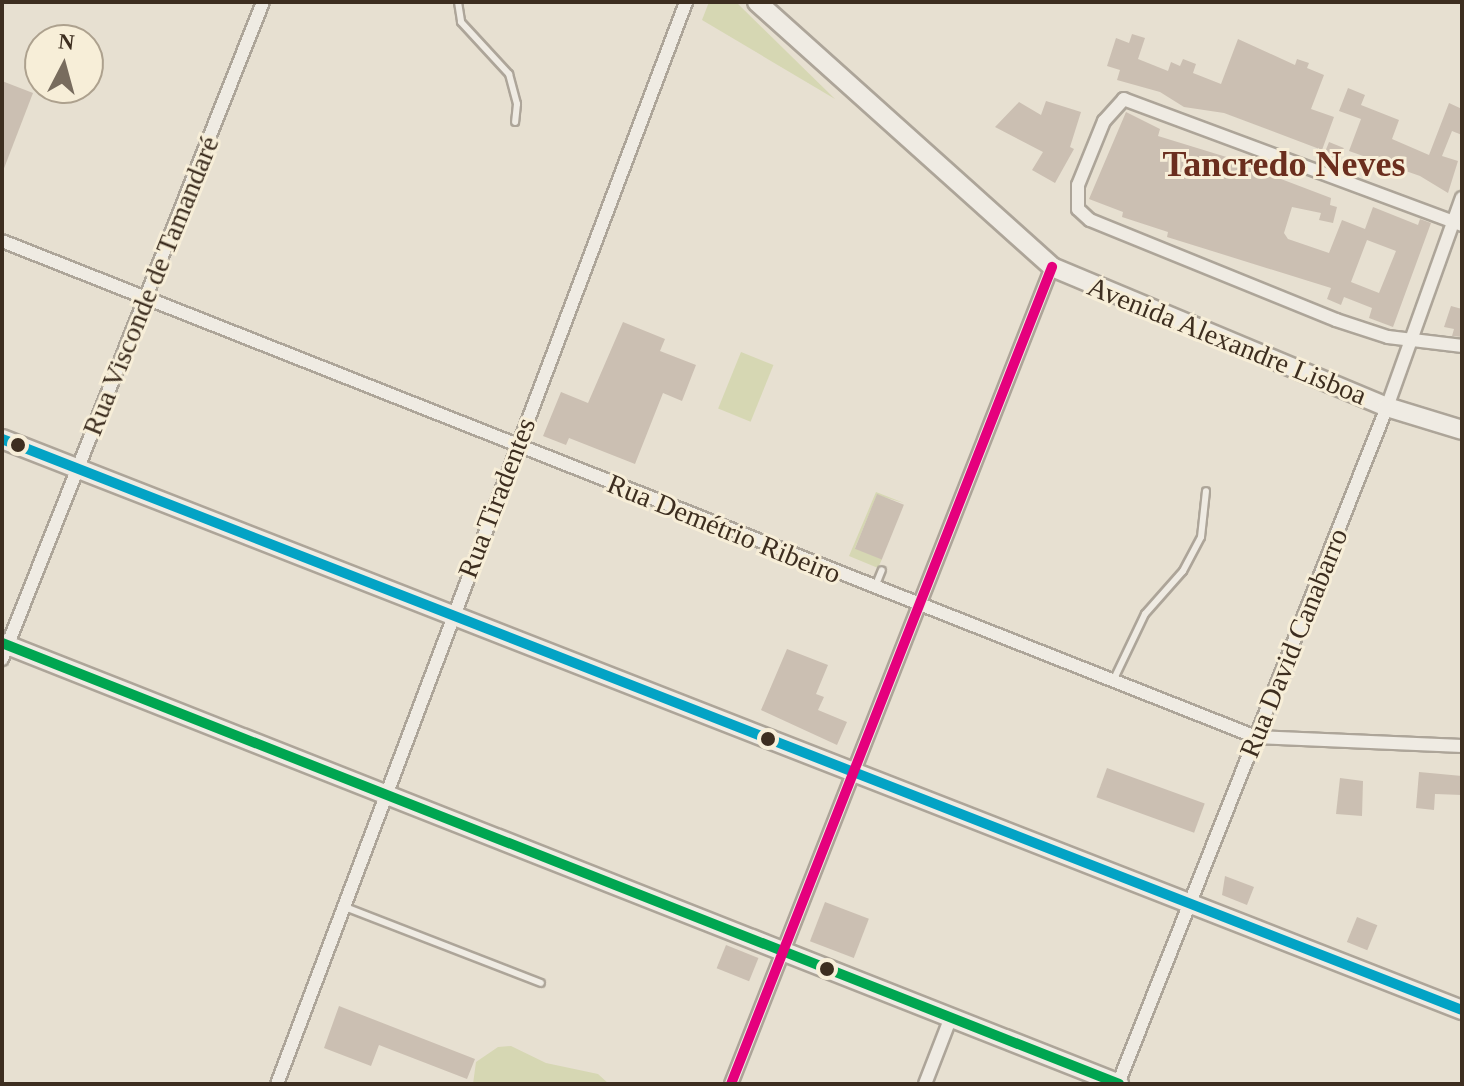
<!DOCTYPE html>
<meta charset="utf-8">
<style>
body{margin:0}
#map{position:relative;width:1464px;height:1086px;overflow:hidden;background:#e7e0d1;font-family:Georgia,serif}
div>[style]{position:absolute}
.green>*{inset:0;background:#d6d7b3;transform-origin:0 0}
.building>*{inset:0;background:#cbbfb2;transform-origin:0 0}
.roads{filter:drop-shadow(2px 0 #ada599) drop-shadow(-2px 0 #ada599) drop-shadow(0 2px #ada599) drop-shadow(0 -2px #ada599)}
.lane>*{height:6px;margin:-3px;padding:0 3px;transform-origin:3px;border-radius:3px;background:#efebe3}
.street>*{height:12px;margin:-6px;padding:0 6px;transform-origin:6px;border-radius:6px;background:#efebe3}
.secondary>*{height:18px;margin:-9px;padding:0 9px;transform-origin:9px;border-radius:9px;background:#efebe3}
.bus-1>*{height:10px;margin:-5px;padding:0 5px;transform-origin:5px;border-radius:5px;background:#03a3c5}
.bus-2>*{height:10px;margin:-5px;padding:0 5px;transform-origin:5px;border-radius:5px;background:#00a651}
.bus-3>*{height:10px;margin:-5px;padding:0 5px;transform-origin:5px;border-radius:5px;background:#e5007d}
.dots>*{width:22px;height:22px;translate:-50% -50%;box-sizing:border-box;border:4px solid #f7eed8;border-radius:50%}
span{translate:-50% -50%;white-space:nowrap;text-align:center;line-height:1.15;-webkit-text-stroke:6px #f7eed8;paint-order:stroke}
.street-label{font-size:28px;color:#3d2e20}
.district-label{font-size:36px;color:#6b2e1e;font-weight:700}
.frame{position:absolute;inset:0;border:4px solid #3d2e20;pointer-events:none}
.north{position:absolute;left:24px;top:24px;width:80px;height:80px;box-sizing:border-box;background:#f7eed8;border:2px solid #ada18e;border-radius:50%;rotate:6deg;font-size:22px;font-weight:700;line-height:32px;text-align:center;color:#3d2e20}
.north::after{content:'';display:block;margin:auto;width:28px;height:36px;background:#786c5e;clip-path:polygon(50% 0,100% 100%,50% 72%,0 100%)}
</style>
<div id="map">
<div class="green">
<div style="clip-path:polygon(709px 2px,736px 2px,835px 99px,702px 20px)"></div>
<div style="left:741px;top:352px;width:35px;height:61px;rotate:22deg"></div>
<div style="clip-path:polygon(876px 492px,904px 503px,877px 495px,855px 548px,882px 559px,878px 568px,849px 556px)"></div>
<div style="clip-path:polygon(511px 1046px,546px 1063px,598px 1074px,609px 1084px,473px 1084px,476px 1062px,498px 1047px)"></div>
</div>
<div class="building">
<div style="clip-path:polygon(1132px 34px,1145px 38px,1138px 59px,1168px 71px,1171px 62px,1180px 66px,1183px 59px,1196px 64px,1193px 73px,1221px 84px,1238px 39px,1295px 65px,1297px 59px,1309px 63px,1307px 68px,1324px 75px,1311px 109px,1334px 117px,1322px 150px,1224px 113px,1184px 107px,1160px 92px,1117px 80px,1120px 70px,1107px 66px,1116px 38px,1129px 43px)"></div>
<div style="clip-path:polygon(2px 81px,33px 93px,3px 171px,2px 170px)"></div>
<div style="clip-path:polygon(1348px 88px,1365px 95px,1361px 105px,1399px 120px,1392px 139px,1429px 155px,1449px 103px,1462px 109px,1462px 135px,1452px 131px,1442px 156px,1458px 161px,1448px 193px,1420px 176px,1349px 151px,1361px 119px,1339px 111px)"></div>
<div style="clip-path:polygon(1046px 101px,1081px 112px,1070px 147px,1074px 149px,1055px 183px,1032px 170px,1043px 152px,995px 127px,1019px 102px,1041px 115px)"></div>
<div style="clip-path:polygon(evenodd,1126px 112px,1160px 129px,1158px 136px,1282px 174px,1281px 179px,1331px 198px,1330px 205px,1337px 207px,1333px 223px,1319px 220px,1321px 213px,1292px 207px,1284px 233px,1288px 239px,1329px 253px,1342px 220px,1365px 229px,1373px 207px,1418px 225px,1420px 219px,1431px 223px,1393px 327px,1369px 318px,1372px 308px,1344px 297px,1341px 305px,1327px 299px,1331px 288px,1167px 237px,1168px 232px,1122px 217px,1123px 212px,1089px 199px,1126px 112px,1367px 240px,1396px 251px,1379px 293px,1351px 282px,1367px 240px)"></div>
<div style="left:1329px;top:142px;width:16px;height:15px;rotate:22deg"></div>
<div style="clip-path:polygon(1451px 306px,1462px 309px,1462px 337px,1452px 336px,1454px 329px,1444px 327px)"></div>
<div style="clip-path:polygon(623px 322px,665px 339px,660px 351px,696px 365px,682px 401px,663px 393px,635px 464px,569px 438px,566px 445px,543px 436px,561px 392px,588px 403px)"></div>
<div style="left:877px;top:494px;width:29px;height:59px;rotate:22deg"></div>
<div style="clip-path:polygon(787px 649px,828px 665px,816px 694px,824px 697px,818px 710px,847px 722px,837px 745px,761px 710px)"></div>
<div style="left:1107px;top:768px;width:104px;height:31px;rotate:20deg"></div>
<div style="clip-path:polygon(1419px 772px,1462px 776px,1462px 795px,1435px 794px,1434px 810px,1416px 808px)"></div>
<div style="clip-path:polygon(1340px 778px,1363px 781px,1362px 816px,1336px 814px)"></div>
<div style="clip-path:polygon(1225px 876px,1254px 887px,1247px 905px,1222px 895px)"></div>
<div style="left:825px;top:902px;width:47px;height:42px;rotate:21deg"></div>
<div style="left:1357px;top:917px;width:22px;height:27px;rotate:22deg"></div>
<div style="left:726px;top:945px;width:35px;height:25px;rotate:22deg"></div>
<div style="clip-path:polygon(339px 1006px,475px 1059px,467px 1079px,379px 1045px,371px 1066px,324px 1048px)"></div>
</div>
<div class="roads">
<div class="lane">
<div style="left:458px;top:2px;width:20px;rotate:81deg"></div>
<div style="left:461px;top:22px;width:71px;rotate:47.3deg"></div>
<div style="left:509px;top:74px;width:31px;rotate:75deg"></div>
<div style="left:517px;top:104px;width:18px;rotate:96deg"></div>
<div style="left:875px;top:587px;width:18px;rotate:-68deg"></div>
<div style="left:1113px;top:681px;width:74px;rotate:-64.5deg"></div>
<div style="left:1145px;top:614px;width:57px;rotate:-48.5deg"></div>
<div style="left:1183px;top:571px;width:38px;rotate:-62deg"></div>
<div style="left:1201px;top:537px;width:46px;rotate:-83.8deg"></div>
<div style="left:345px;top:907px;width:210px;rotate:21.2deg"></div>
</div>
<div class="street">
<div style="left:1462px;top:225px;width:361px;rotate:-159.6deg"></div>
<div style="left:1124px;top:99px;width:30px;rotate:132deg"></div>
<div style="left:1104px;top:121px;width:69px;rotate:112.1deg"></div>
<div style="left:1078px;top:185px;width:24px;rotate:90deg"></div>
<div style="left:1078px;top:209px;width:16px;rotate:43deg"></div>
<div style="left:1090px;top:220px;width:266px;rotate:22.1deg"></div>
<div style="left:1336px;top:320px;width:55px;rotate:18.1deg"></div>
<div style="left:1388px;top:337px;width:75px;rotate:6.9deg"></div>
<div style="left:2px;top:241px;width:1349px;rotate:21.58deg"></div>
<div style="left:1256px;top:737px;width:206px;rotate:2.5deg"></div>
<div style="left:2px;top:659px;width:707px;rotate:-68.33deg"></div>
<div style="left:277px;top:1084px;width:1157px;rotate:-69.29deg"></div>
<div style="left:731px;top:1084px;width:878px;rotate:-68.55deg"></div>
<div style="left:925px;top:1084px;width:72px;rotate:-68.8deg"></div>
<div style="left:1118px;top:1084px;width:728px;rotate:-68.33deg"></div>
<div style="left:1387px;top:407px;width:222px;rotate:-70.3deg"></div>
</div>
<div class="secondary">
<div style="left:757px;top:2px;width:397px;rotate:41.9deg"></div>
<div style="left:1052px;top:267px;width:363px;rotate:22.7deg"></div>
<div style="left:1387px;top:407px;width:78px;rotate:17deg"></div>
<div style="left:2px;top:439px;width:1568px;rotate:21.36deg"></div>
<div style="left:2px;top:643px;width:1201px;rotate:21.54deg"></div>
</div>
</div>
<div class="bus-1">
<div style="left:2px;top:439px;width:1568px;rotate:21.36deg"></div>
</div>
<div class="bus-2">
<div style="left:2px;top:643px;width:1201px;rotate:21.54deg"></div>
</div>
<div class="bus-3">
<div style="left:731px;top:1084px;width:878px;rotate:-68.55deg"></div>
</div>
<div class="dots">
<div style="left:18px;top:445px;background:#3d2e20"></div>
<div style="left:768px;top:739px;background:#3d2e20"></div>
<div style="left:827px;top:969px;background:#3d2e20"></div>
</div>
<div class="street-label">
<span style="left:151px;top:286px;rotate:-68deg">Rua Visconde de Tamandaré</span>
<span style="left:1227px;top:341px;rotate:22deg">Avenida Alexandre Lisboa</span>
<span style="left:497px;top:498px;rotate:-69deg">Rua Tiradentes</span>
<span style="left:724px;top:529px;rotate:22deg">Rua Demétrio Ribeiro</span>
<span style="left:1294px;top:643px;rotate:-68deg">Rua David Canabarro</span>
</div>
<div class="district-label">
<span style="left:1284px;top:165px">Tancredo Neves</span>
</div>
<div class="frame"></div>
<div class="north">N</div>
</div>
